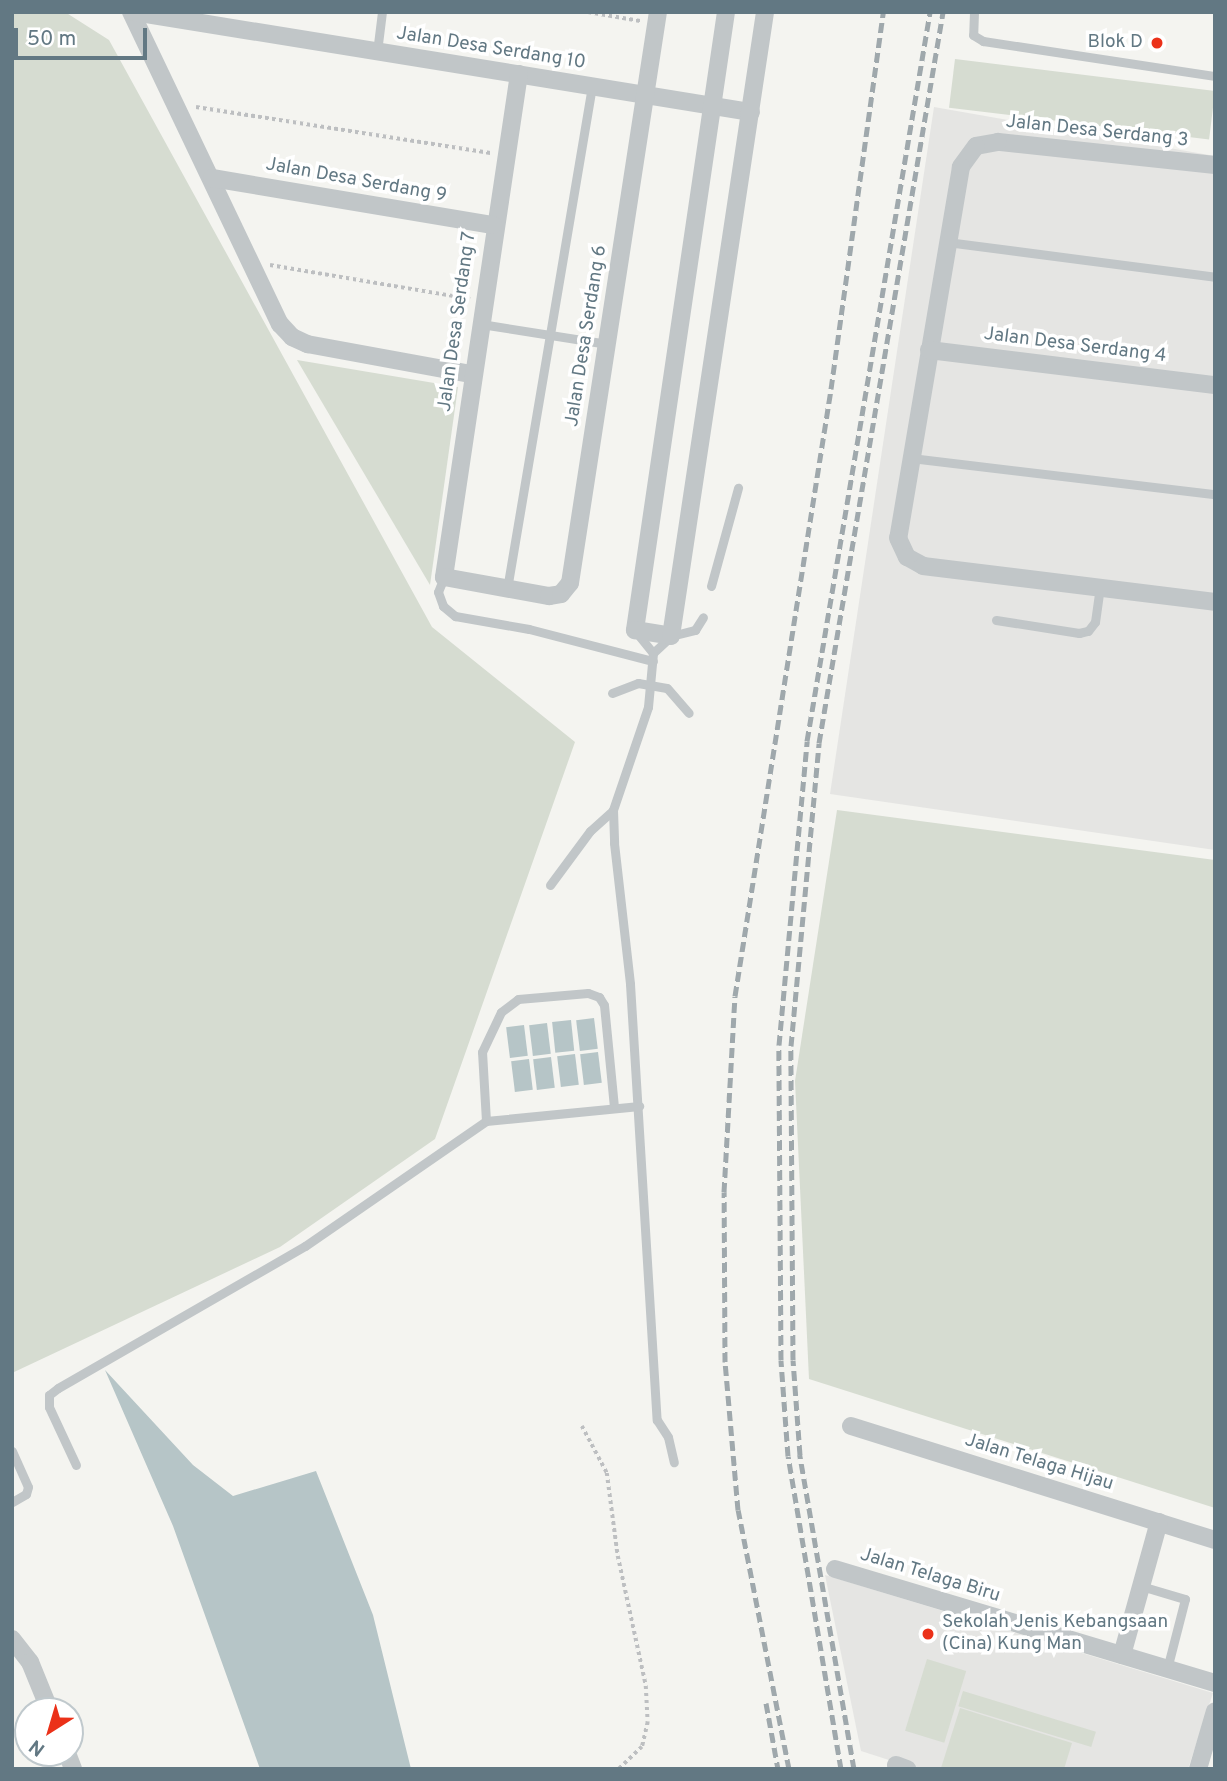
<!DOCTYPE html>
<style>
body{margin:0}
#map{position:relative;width:1227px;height:1781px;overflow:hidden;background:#f4f4f0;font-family:Overpass,sans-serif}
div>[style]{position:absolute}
.built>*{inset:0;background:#e5e5e3}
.green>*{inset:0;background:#d6dcd1;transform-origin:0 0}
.water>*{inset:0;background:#b6c5c7;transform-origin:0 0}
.path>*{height:3.5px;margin-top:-1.75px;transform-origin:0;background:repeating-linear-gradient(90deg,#bdbfc1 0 3.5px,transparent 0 7px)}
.service>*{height:9px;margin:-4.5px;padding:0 4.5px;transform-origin:4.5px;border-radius:4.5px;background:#c1c6c8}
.minor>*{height:18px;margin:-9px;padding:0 9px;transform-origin:9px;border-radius:9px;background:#c1c6c8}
.rail>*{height:5px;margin-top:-2.5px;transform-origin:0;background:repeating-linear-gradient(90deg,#9fa8ac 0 10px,transparent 0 15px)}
.dots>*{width:19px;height:19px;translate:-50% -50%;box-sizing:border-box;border:4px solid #fff;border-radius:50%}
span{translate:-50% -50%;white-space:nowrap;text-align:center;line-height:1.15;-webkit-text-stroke:7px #fff;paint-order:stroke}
.poi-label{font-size:19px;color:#627883}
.right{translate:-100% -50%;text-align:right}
.left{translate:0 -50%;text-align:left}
.street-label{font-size:19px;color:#627883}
.frame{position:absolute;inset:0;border:14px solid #627883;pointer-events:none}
.north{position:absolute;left:14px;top:1697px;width:70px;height:70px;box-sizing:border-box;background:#fff;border:2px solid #c0c9cd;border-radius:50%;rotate:217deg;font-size:19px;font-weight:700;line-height:28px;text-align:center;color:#627883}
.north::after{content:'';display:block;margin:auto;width:24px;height:32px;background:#eb3119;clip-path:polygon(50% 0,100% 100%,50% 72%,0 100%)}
.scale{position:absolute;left:14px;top:28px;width:133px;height:32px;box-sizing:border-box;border:4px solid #627883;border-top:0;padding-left:9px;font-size:21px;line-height:24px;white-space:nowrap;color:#627883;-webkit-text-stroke:5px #fff;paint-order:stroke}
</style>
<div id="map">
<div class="built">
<div style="clip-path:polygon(934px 107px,1215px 156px,1215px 850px,830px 794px)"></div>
<div style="clip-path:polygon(825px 1575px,1213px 1693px,1188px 1769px,917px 1769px,861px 1751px)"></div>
</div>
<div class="green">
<div style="clip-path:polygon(12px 12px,65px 12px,109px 40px,432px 627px,575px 742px,435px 1139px,280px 1247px,12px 1373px)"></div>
<div style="left:955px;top:59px;width:262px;height:49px;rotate:7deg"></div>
<div style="clip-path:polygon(297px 360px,458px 387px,430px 585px)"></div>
<div style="clip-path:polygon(837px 810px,1215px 860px,1215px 1508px,809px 1379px,795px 1081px)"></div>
<div style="left:927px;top:1659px;width:41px;height:75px;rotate:17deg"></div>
<div style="left:963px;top:1691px;width:139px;height:16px;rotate:17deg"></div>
<div style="clip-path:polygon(960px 1708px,1072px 1743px,1064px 1769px,941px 1768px)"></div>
</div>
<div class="water">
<div style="left:594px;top:1018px;width:31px;height:18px;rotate:83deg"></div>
<div style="left:571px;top:1020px;width:31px;height:19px;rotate:84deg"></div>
<div style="left:547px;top:1023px;width:31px;height:18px;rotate:83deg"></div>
<div style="left:524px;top:1025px;width:31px;height:18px;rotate:83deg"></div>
<div style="left:598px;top:1052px;width:31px;height:18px;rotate:83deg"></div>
<div style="left:575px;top:1054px;width:31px;height:18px;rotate:83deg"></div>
<div style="left:551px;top:1057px;width:31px;height:18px;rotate:83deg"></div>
<div style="left:529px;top:1059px;width:31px;height:18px;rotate:83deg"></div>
<div style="clip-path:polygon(105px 1370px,193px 1465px,233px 1496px,316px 1471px,373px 1615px,411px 1769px,260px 1769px,173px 1526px)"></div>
</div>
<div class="path">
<div style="left:588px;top:12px;width:53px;rotate:9.8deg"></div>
<div style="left:196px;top:107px;width:298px;rotate:8.9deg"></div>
<div style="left:270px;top:265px;width:203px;rotate:9.6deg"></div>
<div style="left:582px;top:1426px;width:53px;rotate:62deg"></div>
<div style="left:607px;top:1473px;width:84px;rotate:82.5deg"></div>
<div style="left:618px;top:1556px;width:133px;rotate:77.8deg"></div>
<div style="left:646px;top:1686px;width:36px;rotate:87deg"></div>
<div style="left:648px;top:1722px;width:26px;rotate:103deg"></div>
<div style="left:642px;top:1747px;width:32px;rotate:136deg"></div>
</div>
<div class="service">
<div style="left:974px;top:12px;width:23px;rotate:92deg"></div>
<div style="left:973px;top:35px;width:12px;rotate:31deg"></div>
<div style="left:983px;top:41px;width:235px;rotate:8.6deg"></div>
<div style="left:377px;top:52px;width:40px;rotate:-82.9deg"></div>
<div style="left:947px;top:242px;width:270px;rotate:7.4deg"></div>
<div style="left:481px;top:324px;width:128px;rotate:9deg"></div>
<div style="left:911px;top:458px;width:306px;rotate:6.8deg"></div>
<div style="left:444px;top:577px;width:16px;rotate:112deg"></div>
<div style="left:438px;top:592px;width:15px;rotate:70deg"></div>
<div style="left:443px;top:606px;width:16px;rotate:40deg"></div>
<div style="left:455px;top:616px;width:75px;rotate:10deg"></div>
<div style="left:529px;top:629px;width:128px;rotate:14.5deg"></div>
<div style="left:711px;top:586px;width:102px;rotate:-74.6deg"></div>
<div style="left:507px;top:589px;width:510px;rotate:-80.41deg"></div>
<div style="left:996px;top:620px;width:84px;rotate:8.9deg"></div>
<div style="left:1079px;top:633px;width:9px;rotate:-13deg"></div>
<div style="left:1088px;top:631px;width:11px;rotate:-52deg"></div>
<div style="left:1095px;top:622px;width:34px;rotate:-82deg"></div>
<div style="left:636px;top:632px;width:27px;rotate:51deg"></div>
<div style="left:653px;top:653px;width:25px;rotate:-43deg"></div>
<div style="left:671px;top:636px;width:25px;rotate:-14deg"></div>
<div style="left:695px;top:630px;width:15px;rotate:-58deg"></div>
<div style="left:653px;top:653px;width:54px;rotate:95.3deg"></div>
<div style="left:648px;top:707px;width:109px;rotate:108.8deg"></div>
<div style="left:613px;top:810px;width:33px;rotate:88deg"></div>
<div style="left:614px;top:843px;width:142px;rotate:83.5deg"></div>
<div style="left:630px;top:984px;width:437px;rotate:86.5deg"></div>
<div style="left:657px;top:1420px;width:20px;rotate:57deg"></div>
<div style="left:668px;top:1437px;width:26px;rotate:77deg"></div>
<div style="left:612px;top:693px;width:28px;rotate:-21deg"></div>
<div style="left:638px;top:683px;width:29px;rotate:10deg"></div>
<div style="left:667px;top:688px;width:33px;rotate:49deg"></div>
<div style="left:550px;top:885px;width:67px;rotate:-53.5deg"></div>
<div style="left:590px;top:831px;width:31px;rotate:-42deg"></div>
<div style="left:486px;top:1121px;width:69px;rotate:-93.3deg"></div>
<div style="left:482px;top:1052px;width:44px;rotate:-64.6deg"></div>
<div style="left:501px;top:1012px;width:21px;rotate:-37deg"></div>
<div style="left:518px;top:999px;width:70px;rotate:-4.9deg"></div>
<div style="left:588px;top:993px;width:12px;rotate:20deg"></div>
<div style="left:599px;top:997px;width:9px;rotate:58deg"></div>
<div style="left:604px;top:1005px;width:102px;rotate:84.4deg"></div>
<div style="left:12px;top:1451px;width:39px;rotate:66deg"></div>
<div style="left:28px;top:1487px;width:7px;rotate:106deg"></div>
<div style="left:26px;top:1494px;width:16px;rotate:150deg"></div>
<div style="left:76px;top:1465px;width:64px;rotate:-115deg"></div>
<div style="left:49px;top:1407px;width:12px;rotate:-90deg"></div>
<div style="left:49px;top:1395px;width:11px;rotate:-38deg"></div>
<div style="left:58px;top:1388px;width:285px;rotate:-29.9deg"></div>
<div style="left:305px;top:1246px;width:220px;rotate:-34.6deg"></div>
<div style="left:486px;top:1121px;width:154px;rotate:-5.6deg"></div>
<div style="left:1141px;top:1586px;width:46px;rotate:16.5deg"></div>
<div style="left:1185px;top:1599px;width:72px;rotate:104.4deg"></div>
</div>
<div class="minor">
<div style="left:131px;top:12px;width:346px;rotate:64.5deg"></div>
<div style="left:280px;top:324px;width:18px;rotate:47deg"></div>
<div style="left:292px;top:337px;width:17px;rotate:25deg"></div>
<div style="left:307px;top:344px;width:167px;rotate:10.4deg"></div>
<div style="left:134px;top:12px;width:625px;rotate:9.21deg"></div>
<div style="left:726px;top:12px;width:625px;rotate:98.38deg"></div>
<div style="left:635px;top:630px;width:36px;rotate:9deg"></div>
<div style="left:671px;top:636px;width:631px;rotate:-81.43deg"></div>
<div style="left:519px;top:74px;width:509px;rotate:98.48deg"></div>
<div style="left:444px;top:577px;width:107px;rotate:10.3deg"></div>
<div style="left:549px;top:596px;width:12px;rotate:-9deg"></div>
<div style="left:561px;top:594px;width:14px;rotate:-51deg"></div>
<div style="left:570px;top:583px;width:578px;rotate:-81.24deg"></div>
<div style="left:1215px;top:165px;width:218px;rotate:-173.9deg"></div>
<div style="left:998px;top:142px;width:22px;rotate:170deg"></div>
<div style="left:976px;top:146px;width:26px;rotate:126deg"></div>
<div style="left:961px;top:167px;width:376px;rotate:99.6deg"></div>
<div style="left:898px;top:538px;width:21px;rotate:65deg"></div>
<div style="left:907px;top:557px;width:18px;rotate:29deg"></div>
<div style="left:923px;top:566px;width:294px;rotate:7deg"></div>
<div style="left:212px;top:178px;width:285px;rotate:9.5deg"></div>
<div style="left:929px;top:350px;width:288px;rotate:7deg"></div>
<div style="left:851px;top:1426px;width:381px;rotate:17.4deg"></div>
<div style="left:835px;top:1569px;width:397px;rotate:16.7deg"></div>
<div style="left:12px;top:1639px;width:29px;rotate:52deg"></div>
<div style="left:30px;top:1662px;width:53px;rotate:67.8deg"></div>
<div style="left:1122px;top:1655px;width:138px;rotate:-74.5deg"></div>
<div style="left:67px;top:1753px;width:17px;rotate:69deg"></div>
<div style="left:896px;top:1765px;width:12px;rotate:20deg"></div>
<div style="left:1198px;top:1769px;width:60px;rotate:-73.7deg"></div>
</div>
<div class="rail">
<div style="left:766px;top:1703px;width:67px;rotate:79.7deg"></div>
<div style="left:789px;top:1769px;width:264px;rotate:-101.1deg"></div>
<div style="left:738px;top:1510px;width:149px;rotate:-95deg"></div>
<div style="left:725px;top:1362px;width:170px;rotate:-90.3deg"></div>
<div style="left:724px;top:1192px;width:196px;rotate:-86.8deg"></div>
<div style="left:735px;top:996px;width:615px;rotate:-81.01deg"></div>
<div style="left:831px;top:389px;width:381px;rotate:-82.1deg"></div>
<div style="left:841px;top:1769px;width:317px;rotate:-99.6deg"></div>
<div style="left:788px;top:1456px;width:96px;rotate:-94.2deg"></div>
<div style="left:781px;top:1360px;width:315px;rotate:-90.4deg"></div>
<div style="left:779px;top:1045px;width:305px;rotate:-84.7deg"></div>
<div style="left:807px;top:741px;width:739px;rotate:-80.42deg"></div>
<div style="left:854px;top:1769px;width:319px;rotate:-99.8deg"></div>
<div style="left:800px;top:1455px;width:95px;rotate:-94.2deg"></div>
<div style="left:793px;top:1360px;width:314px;rotate:-90.4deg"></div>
<div style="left:791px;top:1046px;width:304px;rotate:-84.7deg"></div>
<div style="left:819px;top:743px;width:741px;rotate:-80.37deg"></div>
</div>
<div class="dots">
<div style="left:1157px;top:43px;background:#eb3119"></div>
<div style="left:928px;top:1634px;background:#eb3119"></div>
</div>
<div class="poi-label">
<span class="right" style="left:1143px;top:43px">Blok D</span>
<span class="left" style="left:942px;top:1634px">Sekolah Jenis Kebangsaan<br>(Cina) Kung Man</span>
</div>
<div class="street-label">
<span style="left:491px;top:49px;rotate:9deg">Jalan Desa Serdang 10</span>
<span style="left:1097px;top:132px;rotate:6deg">Jalan Desa Serdang 3</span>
<span style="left:356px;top:181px;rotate:10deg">Jalan Desa Serdang 9</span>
<span style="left:458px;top:322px;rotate:-82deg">Jalan Desa Serdang 7</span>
<span style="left:587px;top:336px;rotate:-81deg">Jalan Desa Serdang 6</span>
<span style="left:1075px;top:346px;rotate:7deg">Jalan Desa Serdang 4</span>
<span style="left:1039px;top:1463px;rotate:17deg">Jalan Telaga Hijau</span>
<span style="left:930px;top:1576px;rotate:17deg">Jalan Telaga Biru</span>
</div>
<div class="frame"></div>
<div class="north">N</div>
<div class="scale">50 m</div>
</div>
